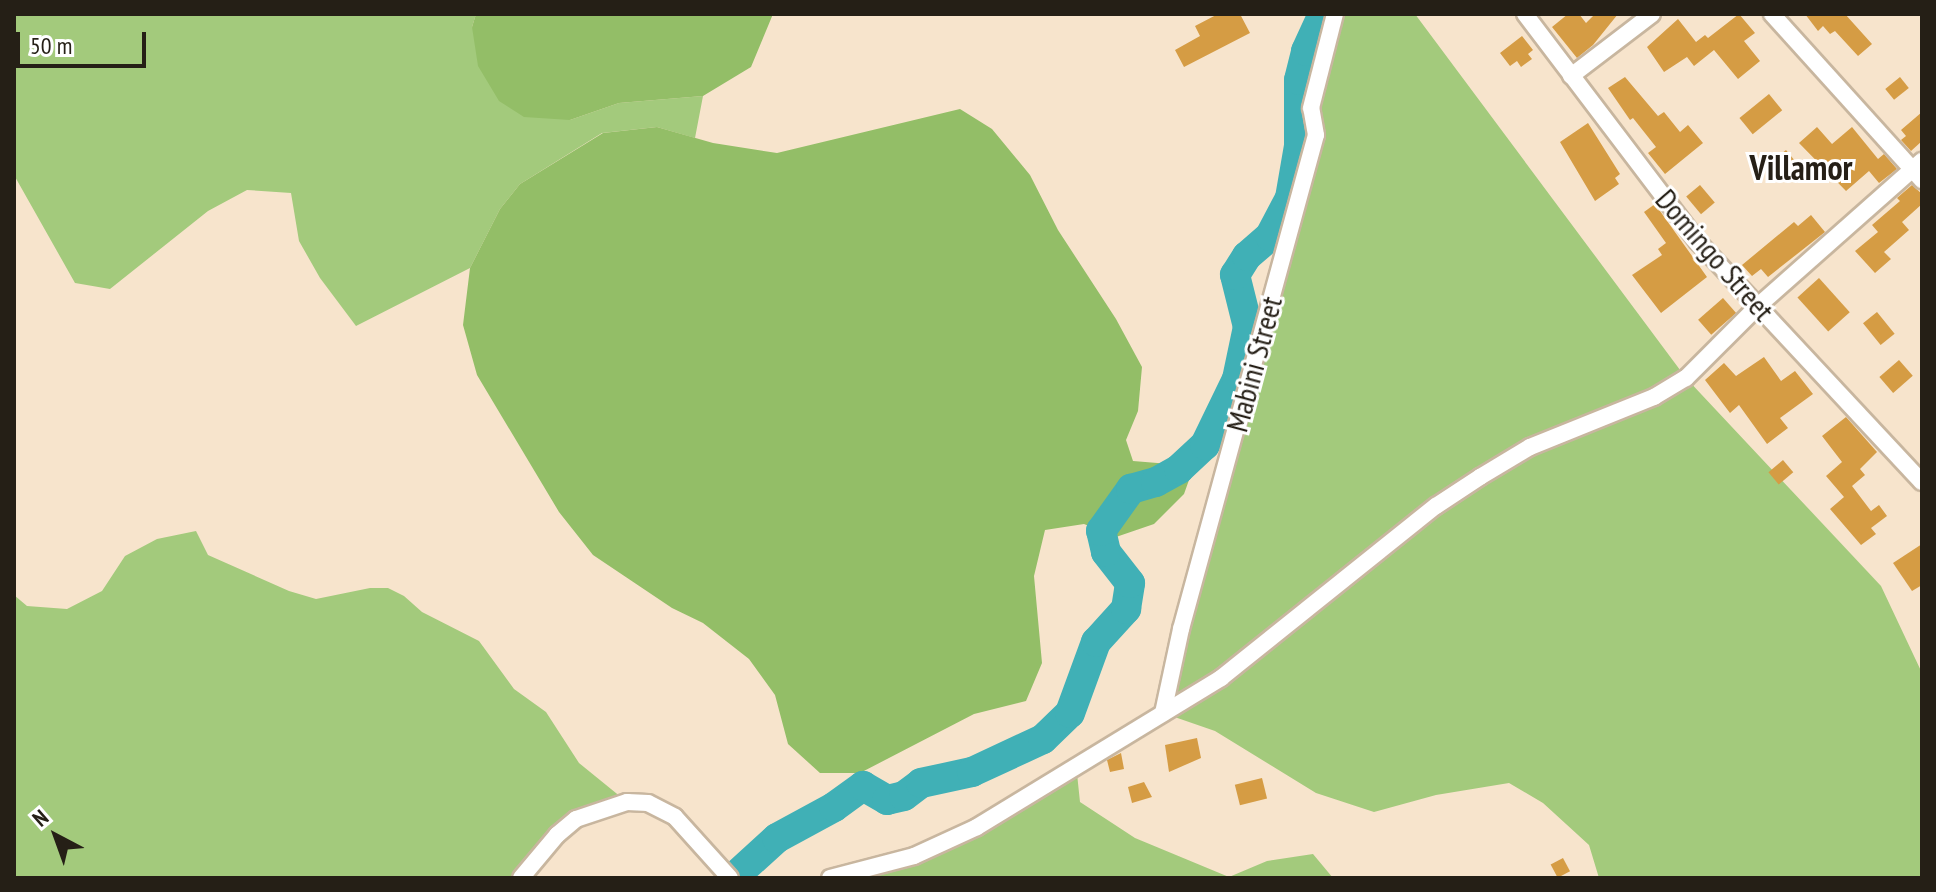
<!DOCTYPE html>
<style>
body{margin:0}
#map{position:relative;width:1936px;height:892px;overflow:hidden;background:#f7e4cc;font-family:"PT Sans Narrow",sans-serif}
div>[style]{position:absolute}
.green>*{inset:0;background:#a3ca7c}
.forest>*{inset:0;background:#93be67}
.river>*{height:30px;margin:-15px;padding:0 15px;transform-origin:15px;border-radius:15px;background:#40b0b6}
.building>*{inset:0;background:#d59c44;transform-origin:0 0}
.roads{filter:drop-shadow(2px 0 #c8b69f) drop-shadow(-2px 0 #c8b69f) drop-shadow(0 2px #c8b69f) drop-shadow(0 -2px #c8b69f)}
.minor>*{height:16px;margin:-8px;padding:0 8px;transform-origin:8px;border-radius:8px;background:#fff}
span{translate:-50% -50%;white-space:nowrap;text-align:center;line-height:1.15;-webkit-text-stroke:6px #fff;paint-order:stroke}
.street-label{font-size:30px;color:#251f16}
.quarter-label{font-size:34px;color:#251f16;font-weight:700}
.frame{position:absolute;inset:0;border:16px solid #251f16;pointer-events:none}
.north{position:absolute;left:16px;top:796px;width:80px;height:80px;-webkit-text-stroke:6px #fff;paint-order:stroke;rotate:319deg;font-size:22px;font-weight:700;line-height:32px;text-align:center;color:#251f16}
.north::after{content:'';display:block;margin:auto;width:28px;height:36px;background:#251f16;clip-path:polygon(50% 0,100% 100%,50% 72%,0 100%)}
.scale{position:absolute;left:16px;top:32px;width:130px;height:36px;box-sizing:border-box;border:4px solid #251f16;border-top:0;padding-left:10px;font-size:24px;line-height:28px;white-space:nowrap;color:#251f16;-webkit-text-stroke:6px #fff;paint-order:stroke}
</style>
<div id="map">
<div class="green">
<div style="clip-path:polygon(14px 14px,476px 14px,472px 27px,570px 120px,619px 103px,703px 96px,695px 138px,657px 127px,602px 133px,520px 184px,500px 209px,470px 268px,356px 326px,320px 278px,299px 241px,291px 193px,247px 190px,208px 211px,110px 289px,75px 283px,14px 175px)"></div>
<div style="clip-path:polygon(1335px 14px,1415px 14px,1686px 378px,1881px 586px,1922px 673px,1922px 878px,1599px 878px,1589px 845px,1543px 803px,1509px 783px,1436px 795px,1374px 812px,1316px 793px,1215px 731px,1163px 713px,1316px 135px,1311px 108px)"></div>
<div style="clip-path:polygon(196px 531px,208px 555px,289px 591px,316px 599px,370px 588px,388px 588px,404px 596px,422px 612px,479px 641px,514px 689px,546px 712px,579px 763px,627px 802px,576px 819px,521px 878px,14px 878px,14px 595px,27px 606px,67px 609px,102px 591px,125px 556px,157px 539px)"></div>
<div style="clip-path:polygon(1076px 764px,1080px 802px,1135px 838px,1229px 877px,1267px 861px,1313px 854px,1333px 878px,830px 878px,914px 856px)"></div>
</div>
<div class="forest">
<div style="clip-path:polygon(476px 14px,773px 14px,751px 67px,703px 96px,619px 103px,570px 120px,524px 117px,499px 101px,478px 66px,472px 27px)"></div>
<div style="clip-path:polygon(960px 109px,992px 129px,1030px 175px,1058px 230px,1116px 319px,1142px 367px,1138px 411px,1126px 440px,1133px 461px,1194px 466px,1184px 494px,1154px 524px,1116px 537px,1084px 524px,1045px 530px,1034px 576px,1042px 663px,1026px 701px,974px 714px,860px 773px,820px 773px,788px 744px,775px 695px,749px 659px,703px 623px,672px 608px,593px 555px,559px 512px,477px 375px,463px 325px,470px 268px,500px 209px,520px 184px,603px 133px,657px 127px,713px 143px,777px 153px)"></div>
</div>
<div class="river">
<div style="left:733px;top:878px;width:59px;rotate:-42.3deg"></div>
<div style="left:777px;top:838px;width:65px;rotate:-28.5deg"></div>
<div style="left:834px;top:807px;width:36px;rotate:-36deg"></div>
<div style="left:863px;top:786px;width:28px;rotate:30deg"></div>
<div style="left:887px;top:800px;width:17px;rotate:-13deg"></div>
<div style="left:904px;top:796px;width:21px;rotate:-37deg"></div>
<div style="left:921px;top:783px;width:52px;rotate:-12.2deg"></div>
<div style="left:972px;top:772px;width:78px;rotate:-24.9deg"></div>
<div style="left:1043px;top:739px;width:37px;rotate:-44deg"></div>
<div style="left:1070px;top:713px;width:76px;rotate:-69.9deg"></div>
<div style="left:1096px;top:642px;width:45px;rotate:-47.7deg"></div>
<div style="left:1126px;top:609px;width:26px;rotate:-81deg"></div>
<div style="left:1130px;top:583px;width:39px;rotate:-128deg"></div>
<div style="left:1106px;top:552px;width:22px;rotate:-103deg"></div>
<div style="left:1101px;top:531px;width:52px;rotate:-54.5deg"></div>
<div style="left:1131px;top:489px;width:26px;rotate:-16deg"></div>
<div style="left:1156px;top:482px;width:26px;rotate:-29deg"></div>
<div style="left:1179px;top:469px;width:35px;rotate:-43deg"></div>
<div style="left:1205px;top:445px;width:73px;rotate:-64.1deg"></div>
<div style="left:1237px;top:379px;width:53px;rotate:-78.1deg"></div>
<div style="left:1248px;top:327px;width:54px;rotate:-104deg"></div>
<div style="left:1235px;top:275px;width:22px;rotate:-58deg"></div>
<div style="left:1247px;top:256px;width:30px;rotate:-41deg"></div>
<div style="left:1270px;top:236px;width:43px;rotate:-62.2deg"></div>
<div style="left:1290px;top:198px;width:53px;rotate:-80.2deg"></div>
<div style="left:1299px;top:146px;width:66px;rotate:-90deg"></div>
<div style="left:1299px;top:80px;width:30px;rotate:-76deg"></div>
<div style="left:1306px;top:51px;width:41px;rotate:-65.3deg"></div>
</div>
<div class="building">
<div style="clip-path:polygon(1218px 14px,1240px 14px,1250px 33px,1184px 67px,1175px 50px,1200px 36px,1195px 26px)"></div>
<div style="clip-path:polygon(1568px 14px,1579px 14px,1586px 23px,1595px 14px,1618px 14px,1593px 45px,1577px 58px,1552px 27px)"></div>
<div style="clip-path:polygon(1739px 14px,1755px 33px,1744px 41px,1760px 61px,1738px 79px,1714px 50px,1694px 66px,1687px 57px,1664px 72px,1647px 47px,1678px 19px,1696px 42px,1705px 35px,1708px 38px)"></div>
<div style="clip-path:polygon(1805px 14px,1845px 14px,1872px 44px,1858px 56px,1835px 31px,1830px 34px,1823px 26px,1818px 31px)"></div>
<div style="clip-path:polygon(1522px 36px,1533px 50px,1528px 54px,1532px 59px,1521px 67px,1517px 61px,1510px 66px,1500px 53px)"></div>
<div style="clip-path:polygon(1625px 77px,1658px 116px,1664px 112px,1680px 132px,1688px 125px,1703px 143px,1665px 174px,1648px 153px,1656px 147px,1633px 118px,1630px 120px,1608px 88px)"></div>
<div style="left:1900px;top:77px;width:14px;height:19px;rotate:51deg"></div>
<div style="left:1769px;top:94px;width:21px;height:38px;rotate:51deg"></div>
<div style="clip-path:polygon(1922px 112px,1922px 141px,1911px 151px,1901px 140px,1906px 136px,1901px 130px)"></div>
<div style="clip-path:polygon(1588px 123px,1620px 174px,1615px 178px,1619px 184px,1595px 201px,1560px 142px)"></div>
<div style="clip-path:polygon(1817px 127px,1832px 144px,1852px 127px,1878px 159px,1884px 154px,1897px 169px,1879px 183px,1869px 171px,1846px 191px,1799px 143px)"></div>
<div style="left:1786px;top:150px;width:13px;height:13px;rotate:51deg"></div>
<div style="left:1700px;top:185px;width:23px;height:18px;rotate:50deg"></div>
<div style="clip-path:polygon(1912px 185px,1922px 194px,1922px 204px,1902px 222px,1909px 230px,1884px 252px,1891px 259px,1875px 273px,1855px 251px,1878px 232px,1872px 225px,1900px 201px,1897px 198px)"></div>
<div style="clip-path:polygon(1655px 204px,1707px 277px,1661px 313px,1632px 275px,1662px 255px,1658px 249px,1666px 243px,1644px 212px)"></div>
<div style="clip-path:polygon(1811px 215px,1825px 232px,1768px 277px,1761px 269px,1752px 276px,1742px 265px,1794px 222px,1798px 226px)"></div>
<div style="left:1819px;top:278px;width:46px;height:29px;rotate:48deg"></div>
<div style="left:1723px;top:298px;width:20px;height:33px;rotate:49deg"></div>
<div style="left:1877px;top:312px;width:28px;height:18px;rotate:51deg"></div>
<div style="clip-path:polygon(1764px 357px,1781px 381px,1795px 371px,1813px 394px,1780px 418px,1788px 428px,1767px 444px,1739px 405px,1730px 413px,1705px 380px,1724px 363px,1736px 376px)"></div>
<div style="left:1899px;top:360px;width:21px;height:26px;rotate:49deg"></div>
<div style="clip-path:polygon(1846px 417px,1877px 452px,1860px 469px,1865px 475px,1852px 486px,1871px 511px,1879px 505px,1887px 516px,1871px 528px,1876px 534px,1861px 545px,1830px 509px,1844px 497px,1826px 476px,1842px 462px,1822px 436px)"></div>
<div style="left:1783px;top:460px;width:16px;height:19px;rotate:50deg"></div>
<div style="clip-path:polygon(1922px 544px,1922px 585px,1912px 591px,1893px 563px)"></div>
<div style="clip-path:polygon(1197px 738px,1201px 758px,1169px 772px,1165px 745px)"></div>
<div style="clip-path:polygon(1121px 753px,1124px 769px,1110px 772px,1107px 760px)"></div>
<div style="left:1262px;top:778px;width:21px;height:28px;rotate:76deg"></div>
<div style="clip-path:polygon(1144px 782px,1152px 797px,1132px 803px,1128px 787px)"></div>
<div style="left:1563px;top:858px;width:15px;height:14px;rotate:62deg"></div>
</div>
<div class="roads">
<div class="minor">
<div style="left:1525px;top:14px;width:286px;rotate:52.8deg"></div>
<div style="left:1698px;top:242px;width:328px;rotate:47deg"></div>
<div style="left:1772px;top:14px;width:224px;rotate:47.9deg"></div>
<div style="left:1571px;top:76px;width:102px;rotate:-37.4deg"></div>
<div style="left:1163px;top:713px;width:86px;rotate:-77.9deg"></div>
<div style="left:1181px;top:629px;width:512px;rotate:-74.72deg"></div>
<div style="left:1316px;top:135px;width:27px;rotate:-100deg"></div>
<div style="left:1311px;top:108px;width:97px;rotate:-75.7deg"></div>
<div style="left:521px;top:878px;width:56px;rotate:-50.1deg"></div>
<div style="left:557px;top:835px;width:25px;rotate:-40deg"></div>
<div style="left:576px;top:819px;width:54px;rotate:-18.4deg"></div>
<div style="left:627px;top:802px;width:21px;rotate:3deg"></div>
<div style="left:648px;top:803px;width:30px;rotate:27deg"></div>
<div style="left:675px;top:817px;width:82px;rotate:48deg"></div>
<div style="left:830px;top:878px;width:87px;rotate:-14.7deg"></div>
<div style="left:914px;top:856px;width:69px;rotate:-24.7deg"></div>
<div style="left:977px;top:827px;width:286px;rotate:-31.4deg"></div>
<div style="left:1221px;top:678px;width:275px;rotate:-38.7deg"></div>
<div style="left:1436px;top:506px;width:53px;rotate:-33.4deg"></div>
<div style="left:1480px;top:477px;width:58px;rotate:-31deg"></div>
<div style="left:1530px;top:447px;width:134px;rotate:-22deg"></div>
<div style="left:1654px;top:397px;width:37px;rotate:-31deg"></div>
<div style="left:1686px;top:378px;width:102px;rotate:-45deg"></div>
<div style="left:1758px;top:306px;width:219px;rotate:-41.5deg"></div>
</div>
</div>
<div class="street-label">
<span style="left:1715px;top:255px;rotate:49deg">Domingo Street</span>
<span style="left:1254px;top:364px;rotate:-75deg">Mabini Street</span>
</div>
<div class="quarter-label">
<span style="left:1801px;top:168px">Villamor</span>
</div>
<div class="frame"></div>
<div class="north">N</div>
<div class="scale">50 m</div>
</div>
